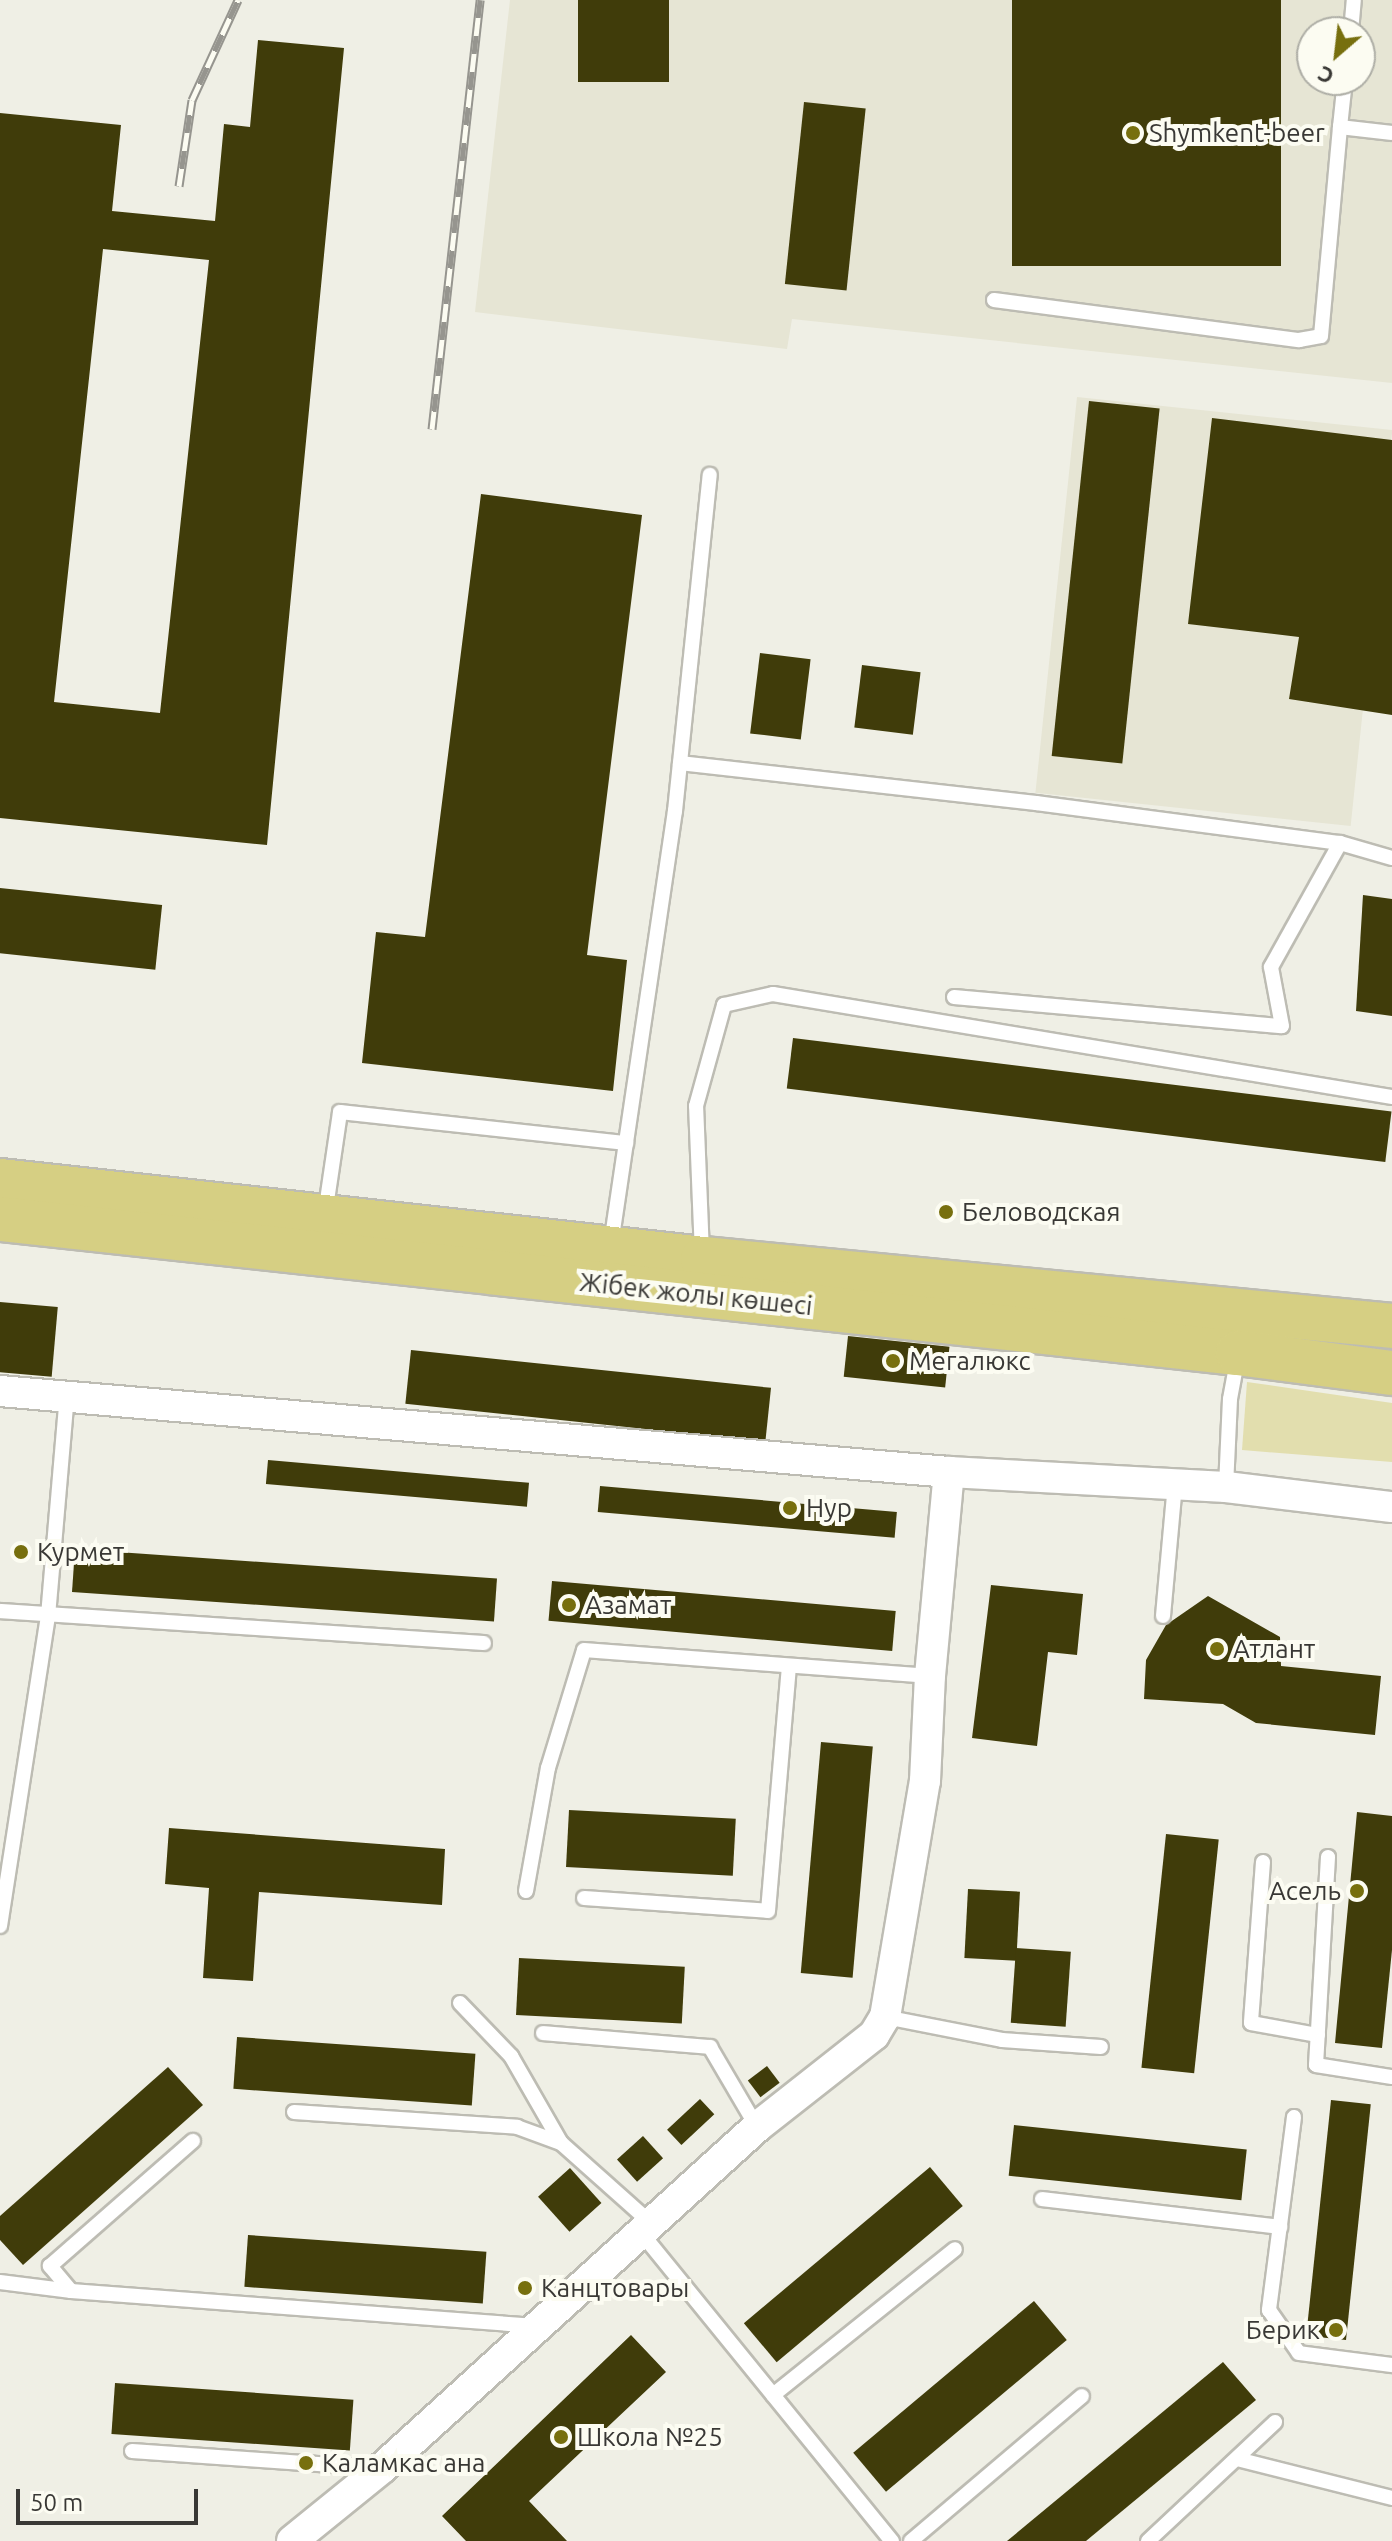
<!DOCTYPE html>
<meta charset="utf-8">
<style>
body{margin:0}
#map{position:relative;width:1392px;height:2541px;overflow:hidden;background:#efefe5;font-family:Ubuntu,sans-serif}
div>[style]{position:absolute}
.built>*{inset:0;background:#e6e5d4;transform-origin:0 0}
.green>*{inset:0;background:#e2deae}
.building>*{inset:0;background:#403c0a;transform-origin:0 0}
.roads{filter:drop-shadow(2px 0 #bdbcb3) drop-shadow(-2px 0 #bdbcb3) drop-shadow(0 2px #bdbcb3) drop-shadow(0 -2px #bdbcb3)}
.lane>*{height:14px;margin:-7px;padding:0 7px;transform-origin:7px;border-radius:7px;background:#fff}
.street>*{height:30px;margin:-15px;padding:0 15px;transform-origin:15px;border-radius:15px;background:#fff}
.primary>*{height:44px;margin:-22px;padding:0 22px;transform-origin:22px;border-radius:22px;background:#d6cf83}
.rail>*{height:9px;margin-top:-4.5px;transform-origin:0;background:repeating-linear-gradient(90deg,#fcfcf2 0 18px,#96958f 0 36px);box-sizing:border-box;border-block:2px solid #96958f}
.dots>*{width:22px;height:22px;translate:-50% -50%;box-sizing:border-box;border:4px solid #fcfcf2;border-radius:50%}
span{translate:-50% -50%;white-space:nowrap;text-align:center;line-height:1.15;-webkit-text-stroke:8px #fcfcf2;paint-order:stroke}
.poi-label{font-size:26px;color:#393835}
.left{translate:0 -50%;text-align:left}
.right{translate:-100% -50%;text-align:right}
.street-label{font-size:26px;color:#393835}
.north{position:absolute;left:1296px;top:16px;width:80px;height:80px;box-sizing:border-box;background:#fcfcf2;border:2px solid #aeaea6;border-radius:50%;rotate:208deg;font-size:22px;font-weight:700;line-height:32px;text-align:center;color:#393835}
.north::after{content:'';display:block;margin:auto;width:28px;height:36px;background:#776f0e;clip-path:polygon(50% 0,100% 100%,50% 72%,0 100%)}
.scale{position:absolute;left:16px;top:2489px;width:182px;height:36px;box-sizing:border-box;border:4px solid #393835;border-top:0;padding-left:10px;font-size:24px;line-height:28px;white-space:nowrap;color:#393835;-webkit-text-stroke:6px #fcfcf2;paint-order:stroke}
</style>
<div id="map">
<div class="built">
<div style="clip-path:polygon(evenodd,510px 0,1392px 0,1392px 383px,792px 319px,787px 349px,475px 312px,510px 0,1312px 32px,1360px 32px,1360px 80px,1312px 80px,1312px 32px)"></div>
<div style="left:1077px;top:397px;width:317px;height:398px;rotate:6deg"></div>
</div>
<div class="green">
<div style="clip-path:polygon(1247px 1382px,1392px 1403px,1392px 1462px,1242px 1450px)"></div>
</div>
<div class="building">
<div style="left:578px;top:0;width:91px;height:82px"></div>
<div style="left:1012px;top:0;width:269px;height:266px"></div>
<div style="clip-path:polygon(evenodd,258px 40px,344px 48px,267px 845px,0 818px,0 113px,121px 125px,112px 211px,215px 221px,224px 124px,250px 127px,258px 40px,103px 249px,209px 260px,160px 713px,54px 702px,103px 249px)"></div>
<div style="left:804px;top:102px;width:62px;height:183px;rotate:6deg"></div>
<div style="left:1089px;top:401px;width:71px;height:357px;rotate:6deg"></div>
<div style="clip-path:polygon(1212px 418px,1392px 440px,1392px 715px,1289px 699px,1299px 637px,1188px 624px)"></div>
<div style="clip-path:polygon(481px 494px,642px 515px,587px 955px,627px 960px,613px 1091px,362px 1063px,376px 932px,425px 937px)"></div>
<div style="left:760px;top:653px;width:51px;height:81px;rotate:7deg"></div>
<div style="left:862px;top:665px;width:59px;height:63px;rotate:7deg"></div>
<div style="left:0;top:888px;width:163px;height:65px;rotate:6deg"></div>
<div style="clip-path:polygon(1363px 895px,1392px 899px,1392px 1016px,1356px 1011px)"></div>
<div style="left:793px;top:1038px;width:603px;height:51px;rotate:7deg"></div>
<div style="left:0;top:1302px;width:58px;height:70px;rotate:5deg"></div>
<div style="left:848px;top:1336px;width:102px;height:41px;rotate:6deg"></div>
<div style="left:411px;top:1350px;width:362px;height:54px;rotate:6deg"></div>
<div style="left:268px;top:1460px;width:262px;height:24px;rotate:5deg"></div>
<div style="left:600px;top:1486px;width:298px;height:26px;rotate:5deg"></div>
<div style="left:75px;top:1549px;width:423px;height:43px;rotate:4deg"></div>
<div style="left:552px;top:1581px;width:345px;height:40px;rotate:5deg"></div>
<div style="clip-path:polygon(991px 1585px,1083px 1594px,1077px 1655px,1048px 1652px,1037px 1746px,972px 1738px)"></div>
<div style="clip-path:polygon(1208px 1596px,1280px 1637px,1281px 1666px,1381px 1676px,1375px 1735px,1256px 1723px,1223px 1704px,1144px 1699px,1146px 1660px,1166px 1625px)"></div>
<div style="left:821px;top:1742px;width:52px;height:232px;rotate:5deg"></div>
<div style="left:569px;top:1810px;width:167px;height:57px;rotate:3deg"></div>
<div style="clip-path:polygon(1357px 1812px,1392px 1816px,1392px 1950px,1382px 2048px,1335px 2043px)"></div>
<div style="clip-path:polygon(169px 1828px,445px 1849px,442px 1905px,259px 1892px,253px 1981px,203px 1978px,209px 1888px,165px 1884px)"></div>
<div style="left:1166px;top:1834px;width:53px;height:235px;rotate:6deg"></div>
<div style="left:968px;top:1889px;width:52px;height:69px;rotate:3deg"></div>
<div style="left:1016px;top:1948px;width:55px;height:75px;rotate:4deg"></div>
<div style="left:519px;top:1958px;width:166px;height:57px;rotate:3deg"></div>
<div style="left:237px;top:2037px;width:239px;height:52px;rotate:4deg"></div>
<div style="left:767px;top:2066px;width:21px;height:24px;rotate:53deg"></div>
<div style="clip-path:polygon(168px 2067px,203px 2105px,23px 2265px,0 2240px,0 2216px)"></div>
<div style="left:700px;top:2099px;width:21px;height:45px;rotate:47deg"></div>
<div style="left:1331px;top:2100px;width:40px;height:237px;rotate:6deg"></div>
<div style="left:1014px;top:2125px;width:234px;height:51px;rotate:6deg"></div>
<div style="left:643px;top:2136px;width:30px;height:35px;rotate:48deg"></div>
<div style="left:930px;top:2167px;width:51px;height:243px;rotate:50deg"></div>
<div style="left:570px;top:2168px;width:47px;height:43px;rotate:48deg"></div>
<div style="left:248px;top:2235px;width:239px;height:52px;rotate:4deg"></div>
<div style="left:1034px;top:2301px;width:51px;height:236px;rotate:50deg"></div>
<div style="clip-path:polygon(631px 2335px,666px 2372px,529px 2501px,567px 2541px,466px 2541px,442px 2516px)"></div>
<div style="clip-path:polygon(1223px 2362px,1256px 2400px,1086px 2541px,1007px 2541px)"></div>
<div style="left:115px;top:2383px;width:239px;height:51px;rotate:4deg"></div>
</div>
<div class="roads">
<div class="lane">
<div style="left:1351px;top:32px;width:32px;rotate:-85deg"></div>
<div style="left:1340px;top:127px;width:47px;rotate:-83.9deg"></div>
<div style="left:994px;top:300px;width:308px;rotate:7.5deg"></div>
<div style="left:1299px;top:340px;width:22px;rotate:-10deg"></div>
<div style="left:1321px;top:336px;width:210px;rotate:-84.8deg"></div>
<div style="left:1340px;top:127px;width:52px;rotate:6.6deg"></div>
<div style="left:680px;top:763px;width:358px;rotate:6.4deg"></div>
<div style="left:1036px;top:803px;width:307px;rotate:7.5deg"></div>
<div style="left:1340px;top:843px;width:54px;rotate:16.1deg"></div>
<div style="left:954px;top:997px;width:329px;rotate:5.1deg"></div>
<div style="left:1282px;top:1026px;width:60px;rotate:-100.6deg"></div>
<div style="left:1271px;top:967px;width:142px;rotate:-60.9deg"></div>
<div style="left:325px;top:1214px;width:103px;rotate:-81.6deg"></div>
<div style="left:340px;top:1112px;width:288px;rotate:6.2deg"></div>
<div style="left:611px;top:1244px;width:438px;rotate:-81.6deg"></div>
<div style="left:675px;top:811px;width:338px;rotate:-84.1deg"></div>
<div style="left:702px;top:1254px;width:148px;rotate:-92.3deg"></div>
<div style="left:696px;top:1106px;width:105px;rotate:-74.5deg"></div>
<div style="left:724px;top:1005px;width:50px;rotate:-12.7deg"></div>
<div style="left:773px;top:994px;width:628px;rotate:9.45deg"></div>
<div style="left:1226px;top:1487px;width:88px;rotate:-87.4deg"></div>
<div style="left:1230px;top:1399px;width:44px;rotate:-79.5deg"></div>
<div style="left:0;top:1611px;width:485px;rotate:3.8deg"></div>
<div style="left:1163px;top:1616px;width:133px;rotate:-84.8deg"></div>
<div style="left:1328px;top:1857px;width:208px;rotate:93.3deg"></div>
<div style="left:1316px;top:2065px;width:77px;rotate:9deg"></div>
<div style="left:1263px;top:1862px;width:161px;rotate:94.3deg"></div>
<div style="left:1251px;top:2023px;width:68px;rotate:10.2deg"></div>
<div style="left:526px;top:1891px;width:125px;rotate:-79.9deg"></div>
<div style="left:548px;top:1768px;width:123px;rotate:-73deg"></div>
<div style="left:584px;top:1650px;width:347px;rotate:4.3deg"></div>
<div style="left:584px;top:1898px;width:184px;rotate:4deg"></div>
<div style="left:768px;top:1911px;width:244px;rotate:-85.1deg"></div>
<div style="left:0;top:1926px;width:314px;rotate:-81.2deg"></div>
<div style="left:48px;top:1616px;width:222px;rotate:-85.1deg"></div>
<div style="left:460px;top:2003px;width:74px;rotate:46.1deg"></div>
<div style="left:511px;top:2056px;width:100px;rotate:60.1deg"></div>
<div style="left:561px;top:2143px;width:122px;rotate:41.7deg"></div>
<div style="left:885px;top:2017px;width:119px;rotate:11.1deg"></div>
<div style="left:1002px;top:2040px;width:99px;rotate:4deg"></div>
<div style="left:543px;top:2033px;width:168px;rotate:4.8deg"></div>
<div style="left:710px;top:2047px;width:93px;rotate:59.6deg"></div>
<div style="left:294px;top:2112px;width:224px;rotate:3.8deg"></div>
<div style="left:517px;top:2127px;width:47px;rotate:20deg"></div>
<div style="left:1294px;top:2117px;width:195px;rotate:97.4deg"></div>
<div style="left:1269px;top:2310px;width:52px;rotate:55.1deg"></div>
<div style="left:1299px;top:2353px;width:94px;rotate:7.4deg"></div>
<div style="left:1042px;top:2199px;width:240px;rotate:6.7deg"></div>
<div style="left:643px;top:2235px;width:395px;rotate:50.9deg"></div>
<div style="left:0;top:2282px;width:72px;rotate:7.2deg"></div>
<div style="left:71px;top:2291px;width:463px;rotate:4.3deg"></div>
<div style="left:71px;top:2291px;width:33px;rotate:-130deg"></div>
<div style="left:50px;top:2266px;width:190px;rotate:-41.2deg"></div>
<div style="left:773px;top:2395px;width:233px;rotate:-38.7deg"></div>
<div style="left:132px;top:2451px;width:247px;rotate:4deg"></div>
<div style="left:1237px;top:2459px;width:160px;rotate:14.1deg"></div>
<div style="left:911px;top:2541px;width:224px;rotate:-40.3deg"></div>
<div style="left:1148px;top:2541px;width:174px;rotate:-43.1deg"></div>
</div>
<div class="street">
<div style="left:0;top:1391px;width:952px;rotate:4.88deg"></div>
<div style="left:949px;top:1472px;width:277px;rotate:3.1deg"></div>
<div style="left:1226px;top:1487px;width:167px;rotate:6.9deg"></div>
<div style="left:292px;top:2541px;width:116px;rotate:-39deg"></div>
<div style="left:382px;top:2468px;width:507px;rotate:-42.28deg"></div>
<div style="left:757px;top:2127px;width:149px;rotate:-38.2deg"></div>
<div style="left:874px;top:2035px;width:21px;rotate:-59deg"></div>
<div style="left:885px;top:2017px;width:239px;rotate:-80.4deg"></div>
<div style="left:925px;top:1781px;width:105px;rotate:-87.3deg"></div>
<div style="left:930px;top:1676px;width:205px;rotate:-84.7deg"></div>
</div>
<div class="primary">
<div style="left:0;top:1181px;width:707px;rotate:6.33deg"></div>
<div style="left:703px;top:1259px;width:692px;rotate:5.55deg"></div>
<div style="left:0;top:1219px;width:1245px;rotate:6.18deg"></div>
<div style="left:1238px;top:1353px;width:155px;rotate:7.4deg"></div>
</div>
</div>
<div class="rail">
<div style="left:179px;top:186px;width:87px;rotate:-81.4deg"></div>
<div style="left:192px;top:100px;width:110px;rotate:-65.3deg"></div>
<div style="left:432px;top:429px;width:432px;rotate:-83.6deg"></div>
</div>
<div class="dots">
<div style="left:1133px;top:133px;background:#776f0e"></div>
<div style="left:946px;top:1212px;background:#776f0e"></div>
<div style="left:893px;top:1361px;background:#776f0e"></div>
<div style="left:790px;top:1508px;background:#776f0e"></div>
<div style="left:21px;top:1552px;background:#776f0e"></div>
<div style="left:569px;top:1605px;background:#776f0e"></div>
<div style="left:1217px;top:1649px;background:#776f0e"></div>
<div style="left:1357px;top:1891px;background:#776f0e"></div>
<div style="left:525px;top:2288px;background:#776f0e"></div>
<div style="left:1336px;top:2330px;background:#776f0e"></div>
<div style="left:561px;top:2437px;background:#776f0e"></div>
<div style="left:306px;top:2463px;background:#776f0e"></div>
</div>
<div class="poi-label">
<span class="left" style="left:1149px;top:133px">Shymkent-beer</span>
<span class="left" style="left:962px;top:1212px">Беловодская</span>
<span class="left" style="left:909px;top:1361px">Мегалюкс</span>
<span class="left" style="left:806px;top:1508px">Нур</span>
<span class="left" style="left:37px;top:1552px">Курмет</span>
<span class="left" style="left:585px;top:1605px">Азамат</span>
<span class="left" style="left:1233px;top:1649px">Атлант</span>
<span class="right" style="left:1341px;top:1891px">Асель</span>
<span class="left" style="left:541px;top:2288px">Канцтовары</span>
<span class="right" style="left:1320px;top:2330px">Берик</span>
<span class="left" style="left:577px;top:2437px">Школа №25</span>
<span class="left" style="left:322px;top:2463px">Каламкас ана</span>
</div>
<div class="street-label">
<span style="left:696px;top:1294px;rotate:6deg">Жібек жолы көшесі</span>
</div>
<div class="north">С</div>
<div class="scale">50 m</div>
</div>
